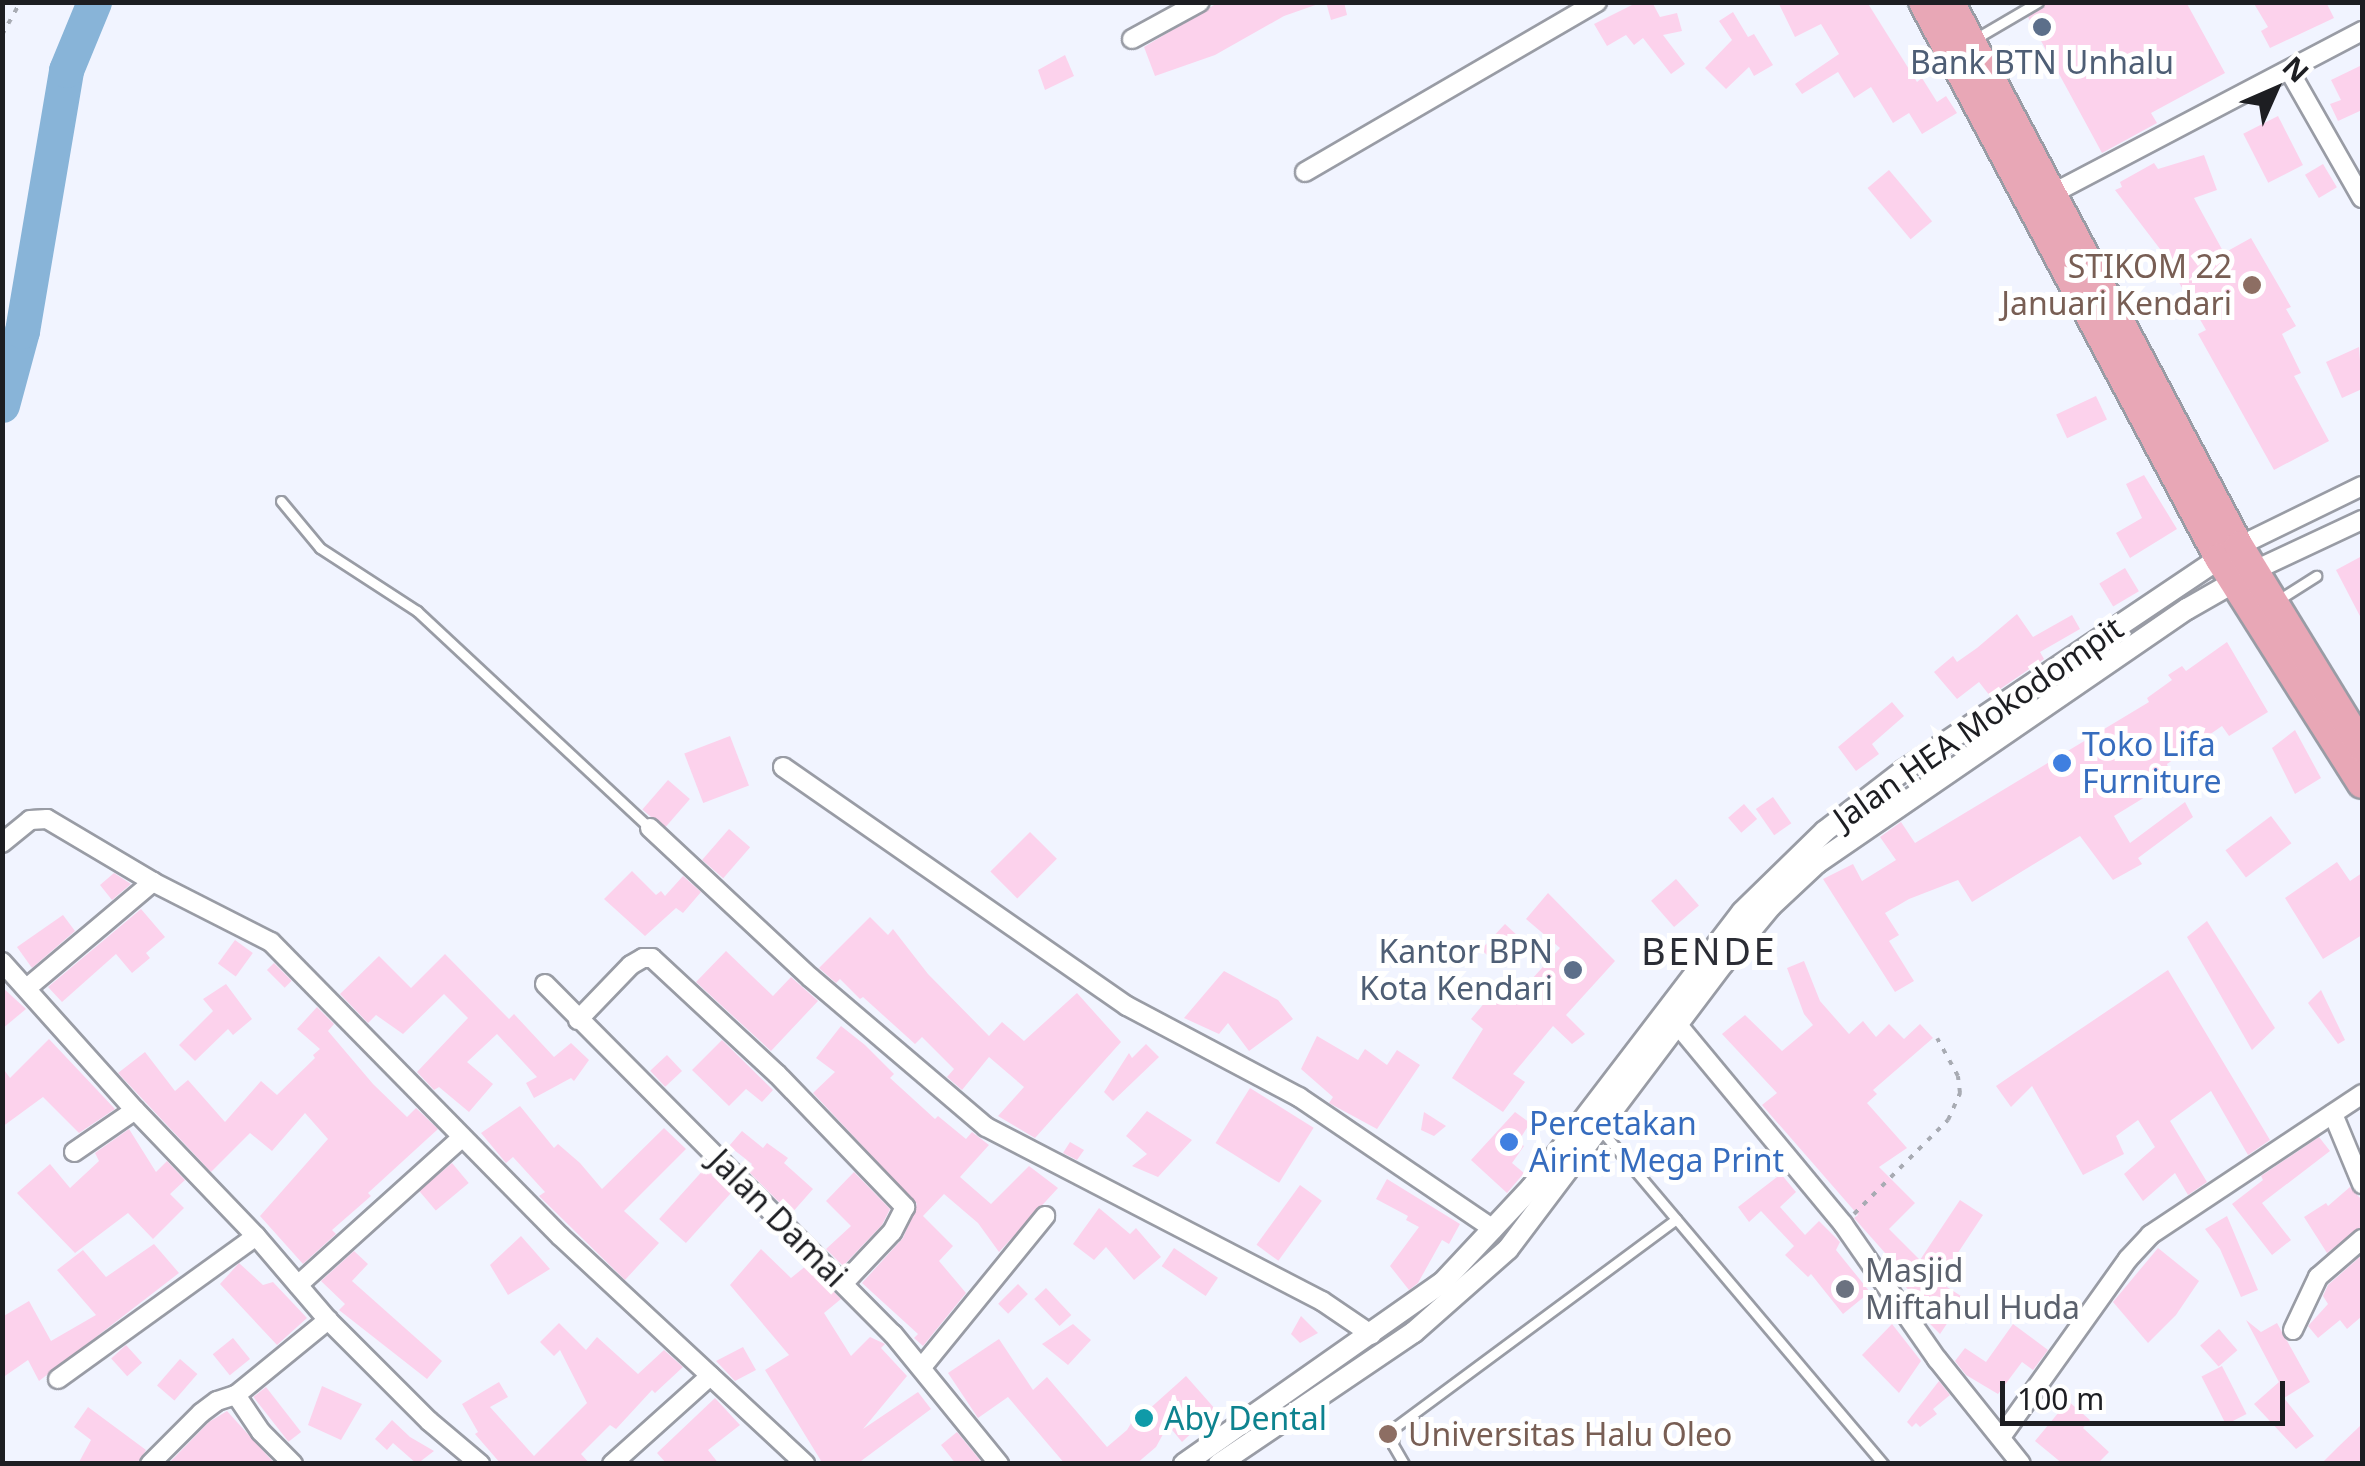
<!DOCTYPE html>
<style>
body{margin:0}
#map{position:relative;width:2365px;height:1466px;overflow:hidden;background:#f1f4ff;font-family:"Noto Sans",sans-serif}
div>[style]{position:absolute}
.river>*{height:35px;margin:-17.5px;padding:0 17.5px;transform-origin:17.5px;border-radius:17.5px;background:#88b4d8}
.building>*{inset:0;background:#fcd2ec;transform-origin:0 0}
.path>*{height:4px;margin-top:-2px;transform-origin:0;background:repeating-linear-gradient(90deg,#a8abb3 0 5px,transparent 0 13px)}
.roads{filter:drop-shadow(2px 0 #999ca5) drop-shadow(-2px 0 #999ca5) drop-shadow(0 2px #999ca5) drop-shadow(0 -2px #999ca5)}
.service>*{height:9px;margin:-4.5px;padding:0 4.5px;transform-origin:4.5px;border-radius:4.5px;background:#fff}
.minor>*{height:18px;margin:-9px;padding:0 9px;transform-origin:9px;border-radius:9px;background:#fff}
.tertiary>*{height:20px;margin:-10px;padding:0 10px;transform-origin:10px;border-radius:10px;background:#fff}
.trunk>*{height:28px;margin:-14px;padding:0 14px;transform-origin:14px;border-radius:14px;background:#e8a7b6}
.dots>*{width:28px;height:28px;translate:-50% -50%;box-sizing:border-box;border:5px solid #fff;border-radius:50%}
span{translate:-50% -50%;white-space:nowrap;text-align:center;line-height:1.15;-webkit-text-stroke:10px #fff;paint-order:stroke}
.service-label{font-size:32px;color:#4e5e75}
.right{translate:-100% -50%;text-align:right}
.education-label{font-size:32px;color:#785e54}
.left{translate:0 -50%;text-align:left}
.street-label{font-size:32px;color:#1d1e22}
.shop-label{font-size:32px;color:#366cbe}
.worship-label{font-size:32px;color:#5b616d}
.culture-label{font-size:32px;color:#0d838f}
.quarter-label{font-size:38px;color:#2b2d35;letter-spacing:2.5px}
.frame{position:absolute;inset:0;border:5px solid #1d1e22;pointer-events:none}
.north{position:absolute;left:2225px;top:40px;width:100px;height:100px;-webkit-text-stroke:8px #fff;paint-order:stroke;rotate:45deg;font-size:28px;font-weight:700;line-height:40px;text-align:center;color:#1d1e22}
.north::after{content:'';display:block;margin:auto;width:35px;height:45px;background:#1d1e22;clip-path:polygon(50% 0,100% 100%,50% 72%,0 100%)}
.scale{position:absolute;left:2000px;top:1381px;width:285px;height:45px;box-sizing:border-box;border:5px solid #1d1e22;border-top:0;padding-left:12px;font-size:30px;line-height:35px;white-space:nowrap;color:#1d1e22;-webkit-text-stroke:8px #fff;paint-order:stroke}
</style>
<div id="map">
<div class="river">
<div style="left:2px;top:405px;width:77px;rotate:-74.9deg"></div>
<div style="left:22px;top:331px;width:265px;rotate:-80.4deg"></div>
<div style="left:66px;top:70px;width:74px;rotate:-67.6deg"></div>
</div>
<div class="building">
<div style="clip-path:polygon(1219px 2px,1324px 2px,1284px 16px,1215px 55px,1155px 76px,1144px 47px)"></div>
<div style="clip-path:polygon(1326px 2px,1344px 2px,1347px 15px,1331px 20px)"></div>
<div style="clip-path:polygon(1638px 2px,1652px 2px,1660px 17px,1677px 13px,1682px 31px,1663px 35px,1685px 64px,1671px 74px,1643px 38px,1634px 45px,1626px 35px,1607px 46px,1594px 24px)"></div>
<div style="clip-path:polygon(1778px 2px,1867px 2px,1917px 82px,1922px 78px,1937px 102px,1946px 96px,1957px 113px,1922px 134px,1909px 113px,1893px 123px,1871px 87px,1854px 98px,1838px 72px,1802px 94px,1795px 84px,1839px 54px,1821px 24px,1795px 37px)"></div>
<div style="clip-path:polygon(2046px 2px,2186px 2px,2225px 73px,2151px 113px,2157px 123px,2102px 153px,2028px 17px)"></div>
<div style="clip-path:polygon(2253px 2px,2326px 2px,2334px 18px,2270px 48px,2261px 31px,2268px 27px)"></div>
<div style="clip-path:polygon(1733px 12px,1748px 37px,1754px 34px,1773px 65px,1754px 76px,1749px 67px,1726px 89px,1705px 68px,1732px 40px,1719px 21px)"></div>
<div style="clip-path:polygon(1065px 55px,1074px 76px,1045px 90px,1038px 70px)"></div>
<div style="clip-path:polygon(2362px 65px,2362px 110px,2338px 121px,2330px 104px,2341px 100px,2331px 80px)"></div>
<div style="left:2278px;top:116px;width:55px;height:39px;rotate:63deg"></div>
<div style="clip-path:polygon(2204px 155px,2217px 190px,2194px 198px,2224px 253px,2251px 238px,2291px 307px,2286px 309px,2296px 326px,2282px 334px,2301px 373px,2294px 376px,2329px 441px,2274px 470px,2198px 334px,2206px 330px,2160px 249px,2115px 190px,2122px 187px,2120px 182px,2154px 163px,2158px 169px)"></div>
<div style="left:2323px;top:164px;width:27px;height:21px;rotate:59deg"></div>
<div style="left:1889px;top:170px;width:67px;height:28px;rotate:50deg"></div>
<div style="clip-path:polygon(2359px 347px,2362px 389px,2342px 398px,2326px 362px)"></div>
<div style="left:2096px;top:396px;width:26px;height:44px;rotate:65deg"></div>
<div style="clip-path:polygon(2144px 475px,2177px 529px,2130px 558px,2116px 533px,2142px 518px,2126px 484px)"></div>
<div style="clip-path:polygon(2362px 556px,2362px 620px,2336px 570px)"></div>
<div style="left:2125px;top:568px;width:27px;height:30px;rotate:59deg"></div>
<div style="clip-path:polygon(2017px 614px,2033px 637px,2072px 615px,2080px 629px,2040px 652px,2044px 659px,1990px 696px,1979px 682px,1957px 699px,1934px 672px,1953px 656px,1957px 662px,1977px 648px)"></div>
<div style="clip-path:polygon(2227px 642px,2268px 712px,2229px 736px,2222px 726px,2167px 764px,2173px 780px,2114px 816px,2130px 843px,2185px 802px,2193px 817px,2138px 858px,2142px 864px,2113px 880px,2080px 836px,1972px 902px,1958px 880px,1909px 899px,1885px 913px,1899px 935px,1889px 941px,1914px 981px,1895px 992px,1823px 879px,1853px 864px,1862px 881px,1896px 860px,1880px 837px,1901px 822px,1915px 843px,2149px 702px,2147px 698px,2172px 680px,2168px 675px,2182px 666px,2186px 671px)"></div>
<div style="clip-path:polygon(1892px 702px,1904px 716px,1872px 744px,1879px 754px,1856px 771px,1838px 747px)"></div>
<div style="clip-path:polygon(2295px 730px,2321px 778px,2295px 794px,2272px 748px)"></div>
<div style="left:730px;top:736px;width:53px;height:49px;rotate:69deg"></div>
<div style="left:668px;top:780px;width:29px;height:39px;rotate:41deg"></div>
<div style="left:1773px;top:797px;width:32px;height:21px;rotate:55deg"></div>
<div style="left:1744px;top:804px;width:20px;height:21px;rotate:49deg"></div>
<div style="left:2271px;top:816px;width:34px;height:57px;rotate:53deg"></div>
<div style="left:729px;top:829px;width:28px;height:41px;rotate:41deg"></div>
<div style="left:1030px;top:832px;width:38px;height:56px;rotate:45deg"></div>
<div style="clip-path:polygon(2337px 862px,2350px 881px,2362px 873px,2362px 935px,2323px 959px,2285px 898px)"></div>
<div style="clip-path:polygon(632px 871px,656px 895px,661px 891px,665px 896px,683px 876px,701px 892px,683px 913px,676px 908px,645px 936px,604px 899px)"></div>
<div style="clip-path:polygon(114px 873px,131px 884px,112px 900px,100px 885px)"></div>
<div style="left:1676px;top:879px;width:35px;height:33px;rotate:49deg"></div>
<div style="clip-path:polygon(1548px 893px,1615px 961px,1566px 1015px,1585px 1034px,1572px 1044px,1553px 1026px,1513px 1074px,1525px 1082px,1503px 1112px,1452px 1078px,1483px 1029px,1471px 1019px,1506px 977px,1522px 990px,1560px 948px,1526px 919px)"></div>
<div style="clip-path:polygon(141px 909px,165px 937px,146px 953px,150px 958px,132px 973px,116px 954px,62px 1002px,48px 987px)"></div>
<div style="clip-path:polygon(63px 915px,75px 931px,32px 968px,17px 947px)"></div>
<div style="clip-path:polygon(870px 917px,888px 935px,893px 929px,928px 974px,989px 1036px,1002px 1022px,1024px 1041px,1077px 993px,1121px 1042px,1035px 1138px,998px 1116px,1024px 1087px,989px 1057px,962px 1090px,947px 1077px,954px 1069px,922px 1037px,915px 1044px,863px 997px,860px 999px,840px 979px,836px 983px,819px 968px)"></div>
<div style="clip-path:polygon(2207px 921px,2275px 1028px,2252px 1050px,2187px 937px)"></div>
<div style="left:1505px;top:924px;width:23px;height:35px;rotate:43deg"></div>
<div style="left:235px;top:940px;width:22px;height:29px;rotate:36deg"></div>
<div style="clip-path:polygon(726px 951px,773px 996px,791px 977px,818px 1001px,771px 1051px,696px 982px)"></div>
<div style="clip-path:polygon(445px 954px,509px 1019px,514px 1014px,554px 1057px,571px 1043px,589px 1060px,574px 1081px,571px 1078px,534px 1098px,526px 1083px,537px 1077px,497px 1034px,467px 1062px,493px 1084px,469px 1112px,439px 1087px,434px 1090px,417px 1072px,468px 1018px,444px 994px,403px 1034px,376px 1015px,368px 1023px,340px 994px,379px 956px,411px 988px)"></div>
<div style="clip-path:polygon(1804px 961px,1820px 1001px,1849px 1034px,1863px 1021px,1876px 1037px,1889px 1024px,1904px 1039px,1920px 1024px,1933px 1038px,1873px 1090px,1877px 1094px,1867px 1103px,1907px 1148px,1879px 1167px,1915px 1203px,1889px 1229px,1920px 1260px,1960px 1200px,1983px 1215px,1942px 1277px,1941px 1283px,1964px 1298px,1940px 1334px,1923px 1317px,1927px 1311px,1889px 1268px,1894px 1263px,1854px 1218px,1858px 1215px,1762px 1105px,1777px 1093px,1722px 1034px,1745px 1015px,1782px 1051px,1813px 1025px,1804px 1014px,1787px 968px)"></div>
<div style="left:274px;top:963px;width:25px;height:10px;rotate:45deg"></div>
<div style="clip-path:polygon(2168px 970px,2270px 1140px,2248px 1155px,2211px 1091px,2170px 1121px,2207px 1182px,2188px 1195px,2175px 1173px,2143px 1201px,2124px 1174px,2155px 1147px,2138px 1120px,2116px 1136px,2124px 1154px,2083px 1175px,2032px 1086px,2011px 1107px,1996px 1086px)"></div>
<div style="clip-path:polygon(1224px 971px,1278px 1000px,1293px 1019px,1249px 1051px,1228px 1023px,1219px 1034px,1184px 1018px)"></div>
<div style="clip-path:polygon(226px 984px,252px 1019px,233px 1035px,228px 1029px,195px 1061px,179px 1045px,213px 1011px,203px 999px)"></div>
<div style="clip-path:polygon(2px 987px,26px 1009px,2px 1029px)"></div>
<div style="clip-path:polygon(2321px 990px,2345px 1040px,2338px 1044px,2308px 1003px)"></div>
<div style="clip-path:polygon(317px 1007px,334px 1024px,328px 1031px,373px 1084px,407px 1117px,416px 1108px,438px 1129px,368px 1193px,371px 1196px,332px 1230px,336px 1234px,303px 1264px,260px 1216px,328px 1139px,305px 1113px,272px 1151px,250px 1133px,211px 1172px,118px 1073px,145px 1052px,175px 1091px,188px 1080px,225px 1122px,261px 1081px,277px 1095px,315px 1058px,313px 1055px,320px 1049px,297px 1029px)"></div>
<div style="clip-path:polygon(841px 1026px,865px 1045px,894px 1074px,890px 1078px,935px 1119px,938px 1116px,966px 1139px,972px 1132px,989px 1145px,960px 1177px,991px 1204px,1029px 1166px,1058px 1188px,999px 1252px,978px 1223px,944px 1194px,923px 1216px,953px 1246px,939px 1261px,966px 1293px,923px 1346px,914px 1338px,918px 1334px,862px 1283px,903px 1238px,917px 1204px,813px 1093px,835px 1072px,816px 1058px)"></div>
<div style="clip-path:polygon(1317px 1036px,1358px 1060px,1365px 1049px,1387px 1065px,1397px 1050px,1420px 1065px,1377px 1129px,1329px 1103px,1333px 1097px,1301px 1069px)"></div>
<div style="clip-path:polygon(49px 1039px,115px 1109px,79px 1133px,43px 1097px,2px 1127px,2px 1067px,10px 1078px)"></div>
<div style="clip-path:polygon(722px 1040px,773px 1090px,762px 1102px,746px 1089px,729px 1106px,692px 1070px)"></div>
<div style="clip-path:polygon(1146px 1044px,1159px 1057px,1113px 1101px,1104px 1092px,1129px 1053px,1132px 1058px)"></div>
<div style="left:667px;top:1055px;width:22px;height:23px;rotate:47deg"></div>
<div style="left:1250px;top:1088px;width:75px;height:65px;rotate:32deg"></div>
<div style="clip-path:polygon(520px 1106px,554px 1148px,558px 1144px,580px 1163px,602px 1189px,664px 1128px,686px 1149px,624px 1211px,659px 1243px,625px 1280px,539px 1196px,545px 1192px,513px 1157px,506px 1163px,481px 1133px)"></div>
<div style="clip-path:polygon(1147px 1111px,1192px 1140px,1158px 1177px,1132px 1166px,1147px 1154px,1126px 1136px)"></div>
<div style="clip-path:polygon(1424px 1112px,1446px 1126px,1434px 1136px,1421px 1130px)"></div>
<div style="clip-path:polygon(1515px 1112px,1530px 1123px,1518px 1142px,1524px 1146px,1512px 1163px,1524px 1173px,1507px 1193px,1471px 1160px)"></div>
<div style="clip-path:polygon(129px 1129px,156px 1172px,167px 1161px,185px 1180px,170px 1194px,184px 1208px,153px 1239px,128px 1213px,75px 1253px,17px 1193px,50px 1164px,70px 1188px,99px 1161px,95px 1153px)"></div>
<div style="clip-path:polygon(742px 1131px,763px 1148px,767px 1143px,788px 1158px,784px 1163px,813px 1189px,791px 1214px,747px 1170px,752px 1164px,729px 1146px)"></div>
<div style="clip-path:polygon(2319px 1137px,2330px 1151px,2262px 1203px,2291px 1240px,2272px 1255px,2232px 1204px,2263px 1180px,2261px 1176px)"></div>
<div style="clip-path:polygon(1070px 1142px,1084px 1150px,1077px 1160px,1063px 1153px)"></div>
<div style="left:452px;top:1163px;width:26px;height:43px;rotate:50deg"></div>
<div style="left:706px;top:1167px;width:36px;height:70px;rotate:42deg"></div>
<div style="clip-path:polygon(854px 1172px,890px 1209px,882px 1225px,843px 1266px,826px 1249px,851px 1226px,826px 1201px)"></div>
<div style="clip-path:polygon(1781px 1174px,1796px 1192px,1780px 1207px,1805px 1235px,1819px 1221px,1840px 1242px,1836px 1250px,1870px 1292px,1843px 1314px,1811px 1274px,1808px 1277px,1785px 1255px,1794px 1246px,1761px 1211px,1749px 1222px,1738px 1207px)"></div>
<div style="clip-path:polygon(1387px 1179px,1460px 1224px,1449px 1244px,1442px 1240px,1418px 1283px,1409px 1290px,1390px 1266px,1419px 1227px,1406px 1220px,1408px 1216px,1376px 1199px)"></div>
<div style="left:1300px;top:1185px;width:27px;height:74px;rotate:36deg"></div>
<div style="clip-path:polygon(2350px 1187px,2362px 1200px,2362px 1227px,2327px 1253px,2304px 1217px,2326px 1203px,2328px 1206px)"></div>
<div style="clip-path:polygon(1099px 1208px,1130px 1234px,1136px 1228px,1161px 1257px,1134px 1280px,1106px 1247px,1094px 1260px,1073px 1244px)"></div>
<div style="clip-path:polygon(2227px 1216px,2258px 1290px,2241px 1297px,2220px 1249px,2205px 1229px)"></div>
<div style="clip-path:polygon(521px 1236px,550px 1269px,508px 1295px,490px 1265px)"></div>
<div style="clip-path:polygon(154px 1244px,179px 1273px,39px 1381px,28px 1360px,2px 1378px,2px 1317px,29px 1301px,51px 1341px,96px 1315px,57px 1270px,83px 1250px,106px 1277px)"></div>
<div style="left:1174px;top:1248px;width:53px;height:22px;rotate:34deg"></div>
<div style="clip-path:polygon(2158px 1248px,2199px 1281px,2176px 1315px,2148px 1343px,2113px 1302px)"></div>
<div style="clip-path:polygon(761px 1249px,791px 1278px,807px 1265px,841px 1299px,824px 1313px,851px 1356px,870px 1337px,885px 1344px,881px 1348px,907px 1376px,863px 1429px,918px 1392px,931px 1409px,857px 1464px,823px 1464px,765px 1370px,789px 1355px,730px 1285px)"></div>
<div style="clip-path:polygon(354px 1251px,368px 1264px,352px 1281px,442px 1361px,427px 1379px,339px 1310px,345px 1304px,321px 1281px)"></div>
<div style="clip-path:polygon(2362px 1255px,2362px 1316px,2347px 1329px,2340px 1320px,2318px 1338px,2308px 1326px,2328px 1304px,2323px 1296px,2328px 1285px)"></div>
<div style="clip-path:polygon(239px 1263px,263px 1285px,273px 1282px,307px 1318px,277px 1345px,220px 1284px)"></div>
<div style="left:1018px;top:1284px;width:14px;height:28px;rotate:45deg"></div>
<div style="left:1046px;top:1288px;width:37px;height:16px;rotate:47deg"></div>
<div style="clip-path:polygon(1301px 1316px,1318px 1333px,1300px 1343px,1291px 1334px)"></div>
<div style="clip-path:polygon(2246px 1320px,2261px 1332px,2277px 1323px,2310px 1382px,2284px 1398px,2314px 1436px,2296px 1449px,2254px 1404px,2279px 1382px)"></div>
<div style="clip-path:polygon(559px 1323px,586px 1350px,597px 1337px,638px 1374px,664px 1350px,683px 1367px,655px 1393px,652px 1390px,616px 1429px,610px 1425px,581px 1454px,590px 1464px,501px 1464px,475px 1434px,478px 1432px,462px 1404px,499px 1382px,508px 1397px,490px 1407px,534px 1456px,587px 1403px,560px 1350px,554px 1356px,540px 1342px)"></div>
<div style="clip-path:polygon(1073px 1324px,1091px 1340px,1068px 1365px,1042px 1344px)"></div>
<div style="clip-path:polygon(1892px 1324px,1921px 1361px,1899px 1393px,1862px 1355px)"></div>
<div style="clip-path:polygon(2013px 1324px,2048px 1350px,2033px 1370px,2022px 1362px,1998px 1394px,1966px 1375px,1955px 1361px,1965px 1348px,1986px 1362px)"></div>
<div style="left:2219px;top:1329px;width:28px;height:25px;rotate:49deg"></div>
<div style="left:233px;top:1338px;width:27px;height:26px;rotate:51deg"></div>
<div style="clip-path:polygon(999px 1339px,1033px 1390px,1047px 1377px,1107px 1447px,1127px 1430px,1142px 1405px,1147px 1411px,1186px 1376px,1216px 1410px,1182px 1442px,1168px 1425px,1156px 1447px,1136px 1464px,1065px 1464px,1008px 1397px,978px 1418px,948px 1373px)"></div>
<div style="left:126px;top:1345px;width:24px;height:20px;rotate:48deg"></div>
<div style="clip-path:polygon(743px 1347px,756px 1370px,735px 1381px,716px 1361px)"></div>
<div style="left:180px;top:1359px;width:23px;height:35px;rotate:41deg"></div>
<div style="left:2222px;top:1366px;width:54px;height:23px;rotate:63deg"></div>
<div style="clip-path:polygon(1939px 1381px,1950px 1395px,1933px 1409px,1937px 1414px,1920px 1427px,1916px 1423px,1912px 1427px,1907px 1422px)"></div>
<div style="clip-path:polygon(322px 1386px,362px 1404px,341px 1440px,308px 1425px)"></div>
<div style="left:266px;top:1387px;width:57px;height:16px;rotate:52deg"></div>
<div style="clip-path:polygon(715px 1398px,740px 1425px,708px 1450px,719px 1464px,667px 1464px,657px 1453px)"></div>
<div style="clip-path:polygon(2068px 1401px,2090px 1420px,2083px 1428px,2109px 1452px,2097px 1464px,2063px 1464px,2035px 1441px)"></div>
<div style="clip-path:polygon(88px 1407px,146px 1450px,138px 1464px,78px 1464px,91px 1440px,74px 1427px)"></div>
<div style="clip-path:polygon(227px 1411px,275px 1464px,168px 1464px,209px 1422px)"></div>
<div style="clip-path:polygon(392px 1420px,410px 1437px,434px 1451px,417px 1464px,393px 1443px,387px 1450px,375px 1439px)"></div>
<div style="clip-path:polygon(2362px 1424px,2362px 1464px,2321px 1464px,2338px 1447px)"></div>
<div style="clip-path:polygon(957px 1432px,980px 1460px,976px 1464px,956px 1464px,941px 1445px)"></div>
</div>
<div class="path">
<div style="left:2px;top:35px;width:38px;rotate:-61deg"></div>
<div style="left:1854px;top:1214px;width:133px;rotate:-45deg"></div>
<div style="left:1948px;top:1120px;width:30px;rotate:-66deg"></div>
<div style="left:1960px;top:1093px;width:17px;rotate:-97deg"></div>
<div style="left:1958px;top:1076px;width:43px;rotate:-118.9deg"></div>
</div>
<div class="roads">
<div class="service">
<div style="left:1973px;top:40px;width:75px;rotate:-30.3deg"></div>
<div style="left:281px;top:501px;width:61px;rotate:50.3deg"></div>
<div style="left:320px;top:548px;width:116px;rotate:33deg"></div>
<div style="left:417px;top:611px;width:318px;rotate:43deg"></div>
<div style="left:2275px;top:602px;width:49px;rotate:-32.4deg"></div>
<div style="left:1600px;top:1129px;width:439px;rotate:49.8deg"></div>
<div style="left:1404px;top:1464px;width:22px;rotate:-120deg"></div>
<div style="left:1393px;top:1445px;width:17px;rotate:-87deg"></div>
<div style="left:1394px;top:1428px;width:351px;rotate:-36.5deg"></div>
</div>
<div class="minor">
<div style="left:1132px;top:39px;width:77px;rotate:-28.6deg"></div>
<div style="left:2290px;top:72px;width:145px;rotate:60.3deg"></div>
<div style="left:1305px;top:172px;width:338px;rotate:-30.2deg"></div>
<div style="left:2044px;top:198px;width:359px;rotate:-27.7deg"></div>
<div style="left:2239px;top:546px;width:137px;rotate:-26deg"></div>
<div style="left:2253px;top:571px;width:120px;rotate:-25.1deg"></div>
<div style="left:783px;top:767px;width:419px;rotate:34.8deg"></div>
<div style="left:1127px;top:1006px;width:195px;rotate:27.9deg"></div>
<div style="left:1299px;top:1097px;width:235px;rotate:34.2deg"></div>
<div style="left:650px;top:828px;width:220px;rotate:43deg"></div>
<div style="left:811px;top:978px;width:230px;rotate:40.4deg"></div>
<div style="left:986px;top:1127px;width:378px;rotate:27.4deg"></div>
<div style="left:1322px;top:1301px;width:60px;rotate:34.2deg"></div>
<div style="left:2px;top:843px;width:36px;rotate:-39deg"></div>
<div style="left:30px;top:820px;width:17px;rotate:-3deg"></div>
<div style="left:47px;top:819px;width:123px;rotate:30.7deg"></div>
<div style="left:153px;top:882px;width:132px;rotate:27deg"></div>
<div style="left:271px;top:942px;width:412px;rotate:45.5deg"></div>
<div style="left:560px;top:1236px;width:335px;rotate:42.9deg"></div>
<div style="left:2px;top:962px;width:199px;rotate:48.1deg"></div>
<div style="left:135px;top:1110px;width:175px;rotate:46.2deg"></div>
<div style="left:256px;top:1236px;width:111px;rotate:49.4deg"></div>
<div style="left:328px;top:1320px;width:143px;rotate:45deg"></div>
<div style="left:429px;top:1421px;width:67px;rotate:40.1deg"></div>
<div style="left:545px;top:984px;width:494px;rotate:45.2deg"></div>
<div style="left:893px;top:1334px;width:168px;rotate:50.8deg"></div>
<div style="left:27px;top:988px;width:165px;rotate:-40.1deg"></div>
<div style="left:578px;top:1020px;width:76px;rotate:-46.1deg"></div>
<div style="left:631px;top:965px;width:14px;rotate:-30deg"></div>
<div style="left:643px;top:958px;width:9px"></div>
<div style="left:652px;top:958px;width:171px;rotate:42.9deg"></div>
<div style="left:777px;top:1074px;width:185px;rotate:46.1deg"></div>
<div style="left:905px;top:1207px;width:28px;rotate:117deg"></div>
<div style="left:892px;top:1232px;width:70px;rotate:133.3deg"></div>
<div style="left:1677px;top:1024px;width:260px;rotate:50.3deg"></div>
<div style="left:1843px;top:1224px;width:165px;rotate:55.2deg"></div>
<div style="left:1937px;top:1359px;width:134px;rotate:51.3deg"></div>
<div style="left:2333px;top:1114px;width:76px;rotate:67.5deg"></div>
<div style="left:74px;top:1152px;width:74px;rotate:-34.5deg"></div>
<div style="left:298px;top:1285px;width:219px;rotate:-42deg"></div>
<div style="left:2293px;top:1330px;width:59px;rotate:-64.7deg"></div>
<div style="left:2318px;top:1277px;width:58px;rotate:-40.8deg"></div>
<div style="left:922px;top:1367px;width:195px;rotate:-50.8deg"></div>
<div style="left:58px;top:1379px;width:244px;rotate:-35.8deg"></div>
<div style="left:2001px;top:1437px;width:219px;rotate:-54.5deg"></div>
<div style="left:2128px;top:1259px;width:33px;rotate:-47deg"></div>
<div style="left:2150px;top:1235px;width:255px;rotate:-33.6deg"></div>
<div style="left:150px;top:1464px;width:72px;rotate:-45deg"></div>
<div style="left:201px;top:1413px;width:20px;rotate:-37deg"></div>
<div style="left:217px;top:1401px;width:20px;rotate:-18deg"></div>
<div style="left:293px;top:1464px;width:45px;rotate:-135deg"></div>
<div style="left:261px;top:1432px;width:45px;rotate:-124deg"></div>
<div style="left:236px;top:1395px;width:119px;rotate:-39.2deg"></div>
<div style="left:612px;top:1464px;width:132px;rotate:-41.9deg"></div>
</div>
<div class="tertiary">
<div style="left:1184px;top:1464px;width:315px;rotate:-35.1deg"></div>
<div style="left:1442px;top:1283px;width:130px;rotate:-46.9deg"></div>
<div style="left:1531px;top:1188px;width:347px;rotate:-52.6deg"></div>
<div style="left:1742px;top:912px;width:116px;rotate:-44.3deg"></div>
<div style="left:1825px;top:831px;width:98px;rotate:-37.6deg"></div>
<div style="left:1903px;top:771px;width:391px;rotate:-33.9deg"></div>
<div style="left:1219px;top:1464px;width:235px;rotate:-34.1deg"></div>
<div style="left:1414px;top:1332px;width:125px;rotate:-41.4deg"></div>
<div style="left:1508px;top:1249px;width:357px;rotate:-53deg"></div>
<div style="left:1723px;top:964px;width:75px;rotate:-50.4deg"></div>
<div style="left:1771px;top:906px;width:63px;rotate:-43.1deg"></div>
<div style="left:1817px;top:863px;width:449px;rotate:-34.5deg"></div>
<div style="left:2187px;top:609px;width:64px;rotate:-29.7deg"></div>
</div>
<div class="trunk">
<div style="left:1923px;top:2px;width:630px;rotate:61.97deg"></div>
<div style="left:2219px;top:558px;width:267px;rotate:57.7deg"></div>
<div style="left:1950px;top:2px;width:616px;rotate:62.02deg"></div>
<div style="left:2239px;top:546px;width:236px;rotate:58.5deg"></div>
</div>
</div>
<div class="dots">
<div style="left:2042px;top:27px;background:#5c6f8a"></div>
<div style="left:2252px;top:285px;background:#8d6e63"></div>
<div style="left:2062px;top:763px;background:#3f7fe0"></div>
<div style="left:1573px;top:970px;background:#5c6f8a"></div>
<div style="left:1509px;top:1142px;background:#3f7fe0"></div>
<div style="left:1845px;top:1289px;background:#6b7280"></div>
<div style="left:1144px;top:1418px;background:#0f9aa8"></div>
<div style="left:1388px;top:1434px;background:#8d6e63"></div>
</div>
<div class="service-label">
<span style="left:2042px;top:62px">Bank BTN Unhalu</span>
<span class="right" style="left:1553px;top:970px">Kantor BPN<br>Kota Kendari</span>
</div>
<div class="education-label">
<span class="right" style="left:2232px;top:285px">STIKOM 22<br>Januari Kendari</span>
<span class="left" style="left:1408px;top:1434px">Universitas Halu Oleo</span>
</div>
<div class="street-label">
<span style="left:1978px;top:723px;rotate:-35deg">Jalan HEA Mokodompit</span>
<span style="left:778px;top:1218px;rotate:45deg">Jalan Damai</span>
</div>
<div class="shop-label">
<span class="left" style="left:2082px;top:763px">Toko Lifa<br>Furniture</span>
<span class="left" style="left:1529px;top:1142px">Percetakan<br>Airint Mega Print</span>
</div>
<div class="worship-label">
<span class="left" style="left:1865px;top:1289px">Masjid<br>Miftahul Huda</span>
</div>
<div class="culture-label">
<span class="left" style="left:1164px;top:1418px">Aby Dental</span>
</div>
<div class="quarter-label">
<span style="left:1709px;top:951px">BENDE</span>
</div>
<div class="frame"></div>
<div class="north">N</div>
<div class="scale">100 m</div>
</div>
